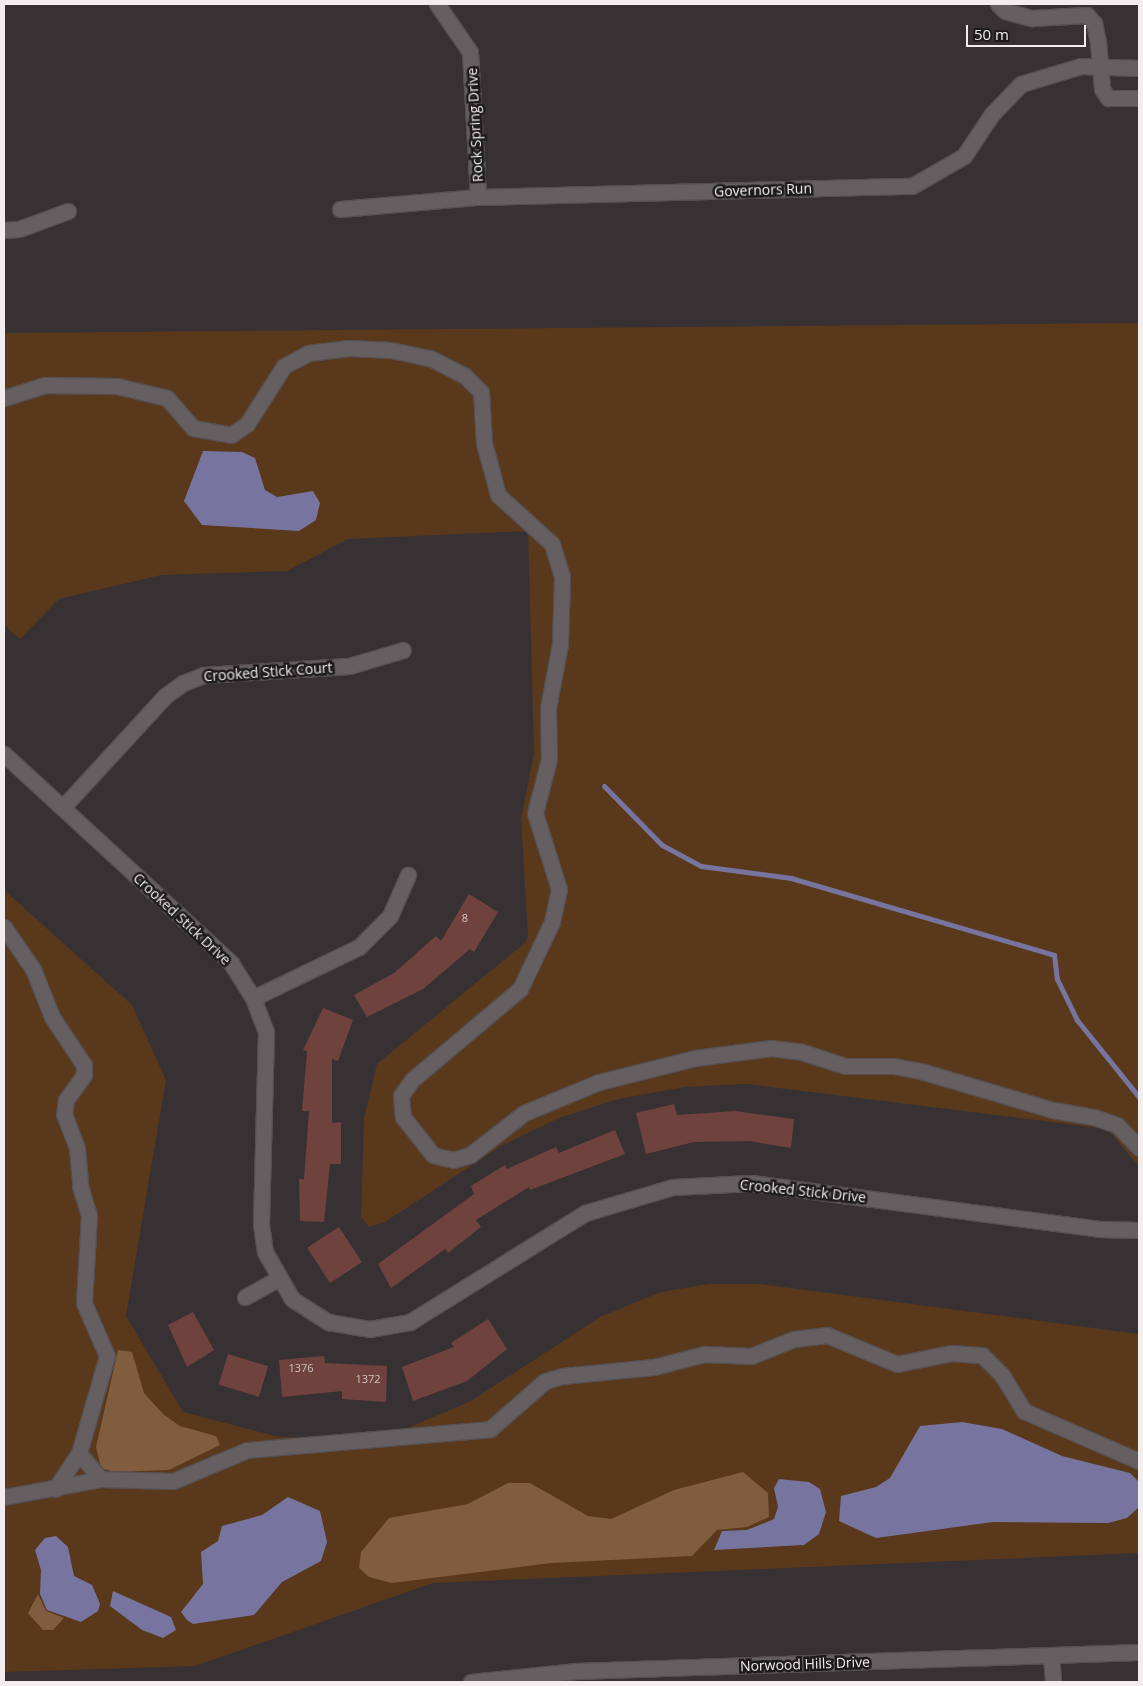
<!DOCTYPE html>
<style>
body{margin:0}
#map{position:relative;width:1143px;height:1686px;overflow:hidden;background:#383134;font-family:"Open Sans",sans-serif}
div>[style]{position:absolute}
.green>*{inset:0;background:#59381b}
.forest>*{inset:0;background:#815d3f}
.water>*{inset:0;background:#7775a0}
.stream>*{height:5px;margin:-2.5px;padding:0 2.5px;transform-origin:2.5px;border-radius:2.5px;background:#7775a0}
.building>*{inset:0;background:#70423d;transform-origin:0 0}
.roads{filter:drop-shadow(1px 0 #565052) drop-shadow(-1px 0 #565052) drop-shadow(0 1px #565052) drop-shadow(0 -1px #565052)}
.minor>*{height:15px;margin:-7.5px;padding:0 7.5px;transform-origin:7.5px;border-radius:7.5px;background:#665f62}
span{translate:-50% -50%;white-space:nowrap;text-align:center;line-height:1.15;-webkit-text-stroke:5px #1d1a1b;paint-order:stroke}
.number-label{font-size:11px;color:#d2c3c2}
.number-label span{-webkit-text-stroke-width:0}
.street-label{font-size:14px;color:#f2eeef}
.frame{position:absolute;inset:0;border:5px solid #f2eeef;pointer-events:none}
.scale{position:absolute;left:966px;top:25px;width:120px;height:22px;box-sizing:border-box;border:2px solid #f2eeef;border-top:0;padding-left:6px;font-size:15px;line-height:18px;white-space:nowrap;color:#f2eeef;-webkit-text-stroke:4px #1d1a1b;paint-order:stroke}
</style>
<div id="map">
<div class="green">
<div style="clip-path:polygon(1139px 323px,1139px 1167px,1108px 1129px,746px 1084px,685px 1087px,618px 1099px,559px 1118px,501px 1146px,385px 1222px,369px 1227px,361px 1217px,364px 1119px,377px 1064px,526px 942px,528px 935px,521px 819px,534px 753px,528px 531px,348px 539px,287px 571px,161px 575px,59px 599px,20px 639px,4px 625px,4px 333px)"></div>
<div style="clip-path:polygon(4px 890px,132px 1005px,166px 1080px,126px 1316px,183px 1412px,279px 1437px,331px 1438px,403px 1430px,471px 1401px,600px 1317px,661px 1292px,709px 1284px,761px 1284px,1139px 1334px,1139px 1553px,433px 1583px,195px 1666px,4px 1672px)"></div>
</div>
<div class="forest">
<div style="clip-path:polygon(118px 1350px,132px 1352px,144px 1393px,163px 1414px,180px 1426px,216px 1436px,220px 1445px,169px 1470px,114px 1472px,101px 1468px,96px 1447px)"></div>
<div style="clip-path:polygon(743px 1472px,768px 1493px,769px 1517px,747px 1527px,717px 1530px,692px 1556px,551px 1563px,392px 1583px,369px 1577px,359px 1568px,361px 1552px,389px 1518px,468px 1504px,508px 1483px,530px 1483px,588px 1516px,611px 1519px,674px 1490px)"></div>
<div style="clip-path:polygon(38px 1594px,46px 1611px,64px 1618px,53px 1630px,43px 1630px,28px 1613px)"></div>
</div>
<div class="water">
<div style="clip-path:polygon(203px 451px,242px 452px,255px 458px,265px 490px,277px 497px,313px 491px,320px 503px,316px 520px,299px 531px,202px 525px,184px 501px)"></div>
<div style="clip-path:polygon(962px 1422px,1002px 1429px,1062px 1456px,1130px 1473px,1139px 1482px,1139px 1507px,1127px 1518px,1108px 1523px,993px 1522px,876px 1538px,839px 1521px,841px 1496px,876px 1487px,890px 1478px,920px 1426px)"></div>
<div style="clip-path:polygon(779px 1479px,809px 1482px,820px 1489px,826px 1512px,819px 1534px,804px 1545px,714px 1550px,722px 1531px,747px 1530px,774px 1519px,778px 1507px,774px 1488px)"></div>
<div style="clip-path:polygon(288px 1497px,320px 1511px,327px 1542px,321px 1561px,282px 1582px,254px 1615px,193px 1624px,187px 1620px,181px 1612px,203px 1584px,201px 1552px,218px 1541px,222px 1526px,262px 1515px)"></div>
<div style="clip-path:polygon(56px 1536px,68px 1547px,74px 1576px,92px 1585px,100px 1604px,98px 1611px,81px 1622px,47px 1610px,40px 1594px,41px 1570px,35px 1550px,45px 1538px)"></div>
<div style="clip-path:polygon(113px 1591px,171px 1617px,176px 1630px,163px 1638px,142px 1630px,110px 1606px)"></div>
</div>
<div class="stream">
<div style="left:604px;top:786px;width:83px;rotate:45.5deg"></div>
<div style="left:662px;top:845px;width:44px;rotate:28.3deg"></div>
<div style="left:701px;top:866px;width:91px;rotate:7.6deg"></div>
<div style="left:791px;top:878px;width:274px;rotate:16.3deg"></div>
<div style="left:1054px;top:955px;width:24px;rotate:83deg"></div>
<div style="left:1057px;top:979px;width:46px;rotate:64deg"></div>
<div style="left:1077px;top:1020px;width:99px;rotate:51.2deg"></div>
</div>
<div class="building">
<div style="clip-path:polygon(469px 894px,498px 912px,474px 952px,470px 949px,423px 989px,367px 1017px,354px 995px,394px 973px,436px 936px,441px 941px)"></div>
<div style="clip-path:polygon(323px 1008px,353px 1020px,338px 1061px,332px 1059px,332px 1123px,341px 1122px,341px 1164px,330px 1164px,324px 1222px,300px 1221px,299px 1179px,304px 1179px,309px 1111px,302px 1111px,307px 1051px,303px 1050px)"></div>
<div style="clip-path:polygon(674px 1104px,677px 1115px,735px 1111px,794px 1119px,791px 1148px,749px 1141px,694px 1142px,646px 1154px,636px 1113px)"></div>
<div style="clip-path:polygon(615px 1130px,625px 1154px,530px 1190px,529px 1187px,476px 1220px,481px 1227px,448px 1253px,445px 1249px,391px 1288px,378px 1264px,474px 1194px,471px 1186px,505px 1165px,507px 1169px,556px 1147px,559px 1153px)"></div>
<div style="left:339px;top:1227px;width:42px;height:38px;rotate:57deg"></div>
<div style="clip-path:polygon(193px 1312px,214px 1350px,187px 1367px,168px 1325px)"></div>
<div style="clip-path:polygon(488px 1319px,507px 1349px,467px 1381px,413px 1401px,402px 1367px,454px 1347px,451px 1343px)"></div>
<div style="left:228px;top:1354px;width:42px;height:32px;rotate:17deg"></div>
<div style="clip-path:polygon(324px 1356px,325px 1363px,387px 1366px,386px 1402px,342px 1399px,342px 1391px,282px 1397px,279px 1360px)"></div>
</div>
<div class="roads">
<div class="minor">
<div style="left:437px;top:4px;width:58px;rotate:55.5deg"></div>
<div style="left:470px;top:52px;width:145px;rotate:86.8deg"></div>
<div style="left:998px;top:4px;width:10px;rotate:45deg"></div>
<div style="left:1005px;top:11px;width:28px;rotate:15deg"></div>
<div style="left:1032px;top:18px;width:55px;rotate:-3.1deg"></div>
<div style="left:1087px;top:15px;width:11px;rotate:49deg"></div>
<div style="left:1094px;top:23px;width:19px;rotate:78deg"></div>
<div style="left:1098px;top:42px;width:47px;rotate:85.1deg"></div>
<div style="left:1102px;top:89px;width:11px;rotate:56deg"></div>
<div style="left:1108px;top:98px;width:31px"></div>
<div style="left:340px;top:209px;width:139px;rotate:-5deg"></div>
<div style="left:478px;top:197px;width:434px;rotate:-1.5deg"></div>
<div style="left:912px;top:186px;width:60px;rotate:-30deg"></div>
<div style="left:964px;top:156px;width:50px;rotate:-56.3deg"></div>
<div style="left:992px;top:114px;width:42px;rotate:-46deg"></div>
<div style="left:1021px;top:84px;width:63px;rotate:-16.7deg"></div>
<div style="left:1081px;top:66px;width:58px;rotate:2deg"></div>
<div style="left:4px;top:230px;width:15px;rotate:-4deg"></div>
<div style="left:19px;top:229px;width:52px;rotate:-20.2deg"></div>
<div style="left:4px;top:398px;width:43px;rotate:-17.6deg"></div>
<div style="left:45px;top:385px;width:72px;rotate:0.8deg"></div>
<div style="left:117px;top:386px;width:51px;rotate:13.5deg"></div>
<div style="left:167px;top:398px;width:40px;rotate:49deg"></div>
<div style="left:193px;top:428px;width:39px;rotate:10deg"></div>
<div style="left:231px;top:435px;width:19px;rotate:-35deg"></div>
<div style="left:247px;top:424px;width:69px;rotate:-57.5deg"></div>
<div style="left:284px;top:366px;width:27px;rotate:-28deg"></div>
<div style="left:308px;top:353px;width:41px;rotate:-7deg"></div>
<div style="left:349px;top:348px;width:42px;rotate:2.7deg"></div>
<div style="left:391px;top:350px;width:40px;rotate:12deg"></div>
<div style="left:430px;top:358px;width:38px;rotate:27deg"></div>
<div style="left:464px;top:375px;width:24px;rotate:45deg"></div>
<div style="left:481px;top:392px;width:51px;rotate:86.6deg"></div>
<div style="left:484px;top:443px;width:54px;rotate:74.9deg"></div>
<div style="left:498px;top:495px;width:73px;rotate:42.2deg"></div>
<div style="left:552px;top:544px;width:34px;rotate:73deg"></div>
<div style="left:562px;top:577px;width:67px;rotate:91.7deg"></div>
<div style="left:560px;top:644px;width:65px;rotate:100.6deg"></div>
<div style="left:548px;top:708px;width:51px;rotate:88.9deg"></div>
<div style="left:549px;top:759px;width:56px;rotate:104.5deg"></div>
<div style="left:535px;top:813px;width:80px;rotate:72.5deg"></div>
<div style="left:559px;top:889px;width:34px;rotate:102deg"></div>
<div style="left:552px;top:922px;width:74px;rotate:115.5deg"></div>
<div style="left:520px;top:989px;width:141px;rotate:139.9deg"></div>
<div style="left:412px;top:1080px;width:19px;rotate:125deg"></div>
<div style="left:401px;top:1096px;width:21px;rotate:85deg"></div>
<div style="left:403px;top:1117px;width:48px;rotate:51.7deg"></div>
<div style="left:433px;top:1155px;width:21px;rotate:14deg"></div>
<div style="left:453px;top:1160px;width:18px;rotate:-16deg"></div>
<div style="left:470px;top:1155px;width:68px;rotate:-37.9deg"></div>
<div style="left:524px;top:1113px;width:81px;rotate:-22.5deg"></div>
<div style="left:599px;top:1082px;width:99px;rotate:-14deg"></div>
<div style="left:695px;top:1058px;width:77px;rotate:-7.5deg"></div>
<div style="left:771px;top:1048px;width:31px;rotate:7deg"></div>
<div style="left:802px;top:1052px;width:45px;rotate:18deg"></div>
<div style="left:845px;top:1066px;width:49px"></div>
<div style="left:894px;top:1066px;width:31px;rotate:11deg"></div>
<div style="left:924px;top:1072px;width:134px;rotate:16.4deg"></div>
<div style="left:1053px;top:1110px;width:42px;rotate:9.7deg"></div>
<div style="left:1094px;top:1117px;width:24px;rotate:19deg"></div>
<div style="left:1117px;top:1125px;width:32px;rotate:46deg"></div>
<div style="left:4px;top:754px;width:309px;rotate:42.6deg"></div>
<div style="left:231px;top:963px;width:41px;rotate:57.8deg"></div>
<div style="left:253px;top:998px;width:36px;rotate:69deg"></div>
<div style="left:266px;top:1032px;width:192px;rotate:91.5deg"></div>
<div style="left:261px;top:1224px;width:28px;rotate:82deg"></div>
<div style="left:265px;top:1252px;width:54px;rotate:60.1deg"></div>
<div style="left:292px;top:1299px;width:43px;rotate:32.6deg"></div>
<div style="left:328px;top:1322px;width:43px;rotate:9.5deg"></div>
<div style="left:370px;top:1329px;width:41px;rotate:-9.9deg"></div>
<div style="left:410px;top:1322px;width:206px;rotate:-31.9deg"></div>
<div style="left:585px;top:1213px;width:92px;rotate:-16.5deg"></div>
<div style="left:673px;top:1187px;width:78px;rotate:-2.9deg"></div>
<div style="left:751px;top:1183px;width:351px;rotate:7.5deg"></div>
<div style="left:1099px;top:1229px;width:40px;rotate:1.4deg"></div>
<div style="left:63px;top:807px;width:151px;rotate:-47.4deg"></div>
<div style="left:165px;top:696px;width:22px;rotate:-36deg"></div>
<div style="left:183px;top:683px;width:22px;rotate:-21deg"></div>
<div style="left:204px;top:675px;width:145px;rotate:-3.6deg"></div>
<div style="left:349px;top:666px;width:56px;rotate:-16.5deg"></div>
<div style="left:4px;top:927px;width:51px;rotate:55.4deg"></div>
<div style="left:33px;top:969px;width:52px;rotate:68.4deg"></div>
<div style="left:52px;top:1017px;width:58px;rotate:56.3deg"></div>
<div style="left:84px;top:1065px;width:10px;rotate:90deg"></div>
<div style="left:84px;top:1075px;width:31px;rotate:126deg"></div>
<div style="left:66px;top:1100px;width:14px;rotate:98deg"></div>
<div style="left:64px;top:1114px;width:36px;rotate:69deg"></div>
<div style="left:77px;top:1148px;width:38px;rotate:85deg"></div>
<div style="left:80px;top:1186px;width:31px;rotate:73deg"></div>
<div style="left:89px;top:1216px;width:87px;rotate:93.3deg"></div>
<div style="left:84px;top:1303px;width:58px;rotate:66.5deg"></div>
<div style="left:107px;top:1356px;width:101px;rotate:106.1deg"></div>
<div style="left:79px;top:1453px;width:43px;rotate:123.7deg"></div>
<div style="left:253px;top:998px;width:118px;rotate:-25.7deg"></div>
<div style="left:359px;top:947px;width:44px;rotate:-45deg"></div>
<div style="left:390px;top:916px;width:45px;rotate:-66.3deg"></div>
<div style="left:245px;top:1297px;width:37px;rotate:-29deg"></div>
<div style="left:79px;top:1453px;width:34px;rotate:50deg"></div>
<div style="left:101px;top:1479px;width:72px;rotate:1.6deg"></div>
<div style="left:173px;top:1481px;width:80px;rotate:-22.7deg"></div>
<div style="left:247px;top:1450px;width:244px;rotate:-4.9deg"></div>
<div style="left:490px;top:1429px;width:73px;rotate:-41.1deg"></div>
<div style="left:545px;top:1381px;width:18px;rotate:-16deg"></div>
<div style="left:562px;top:1376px;width:92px;rotate:-5.6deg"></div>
<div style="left:654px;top:1367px;width:52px;rotate:-14.6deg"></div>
<div style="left:704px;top:1354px;width:47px;rotate:2.4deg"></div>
<div style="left:751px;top:1356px;width:46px;rotate:-21.6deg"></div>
<div style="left:794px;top:1339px;width:33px;rotate:-7deg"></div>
<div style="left:827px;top:1335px;width:76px;rotate:22.5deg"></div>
<div style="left:897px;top:1364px;width:55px;rotate:-11.5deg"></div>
<div style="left:951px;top:1353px;width:31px;rotate:4deg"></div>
<div style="left:982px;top:1355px;width:28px;rotate:45deg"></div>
<div style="left:1002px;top:1375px;width:42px;rotate:58.6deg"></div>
<div style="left:1024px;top:1411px;width:125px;rotate:23.5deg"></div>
<div style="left:4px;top:1497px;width:99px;rotate:-10.5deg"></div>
<div style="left:1051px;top:1657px;width:25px;rotate:85deg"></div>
<div style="left:471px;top:1682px;width:106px;rotate:-6deg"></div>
<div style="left:576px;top:1671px;width:563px;rotate:-1.93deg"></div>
</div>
</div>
<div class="number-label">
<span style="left:465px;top:918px">8</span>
<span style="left:301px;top:1368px">1376</span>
<span style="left:368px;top:1379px">1372</span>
</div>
<div class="street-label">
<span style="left:475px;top:125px;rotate:-93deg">Rock Spring Drive</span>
<span style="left:763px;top:190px;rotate:-2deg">Governors Run</span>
<span style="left:268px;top:672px;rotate:-4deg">Crooked Stick Court</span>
<span style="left:182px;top:919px;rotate:43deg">Crooked Stick Drive</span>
<span style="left:803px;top:1191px;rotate:6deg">Crooked Stick Drive</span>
<span style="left:805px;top:1664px;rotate:-2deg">Norwood Hills Drive</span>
</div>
<div class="frame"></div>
<div class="scale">50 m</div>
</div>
